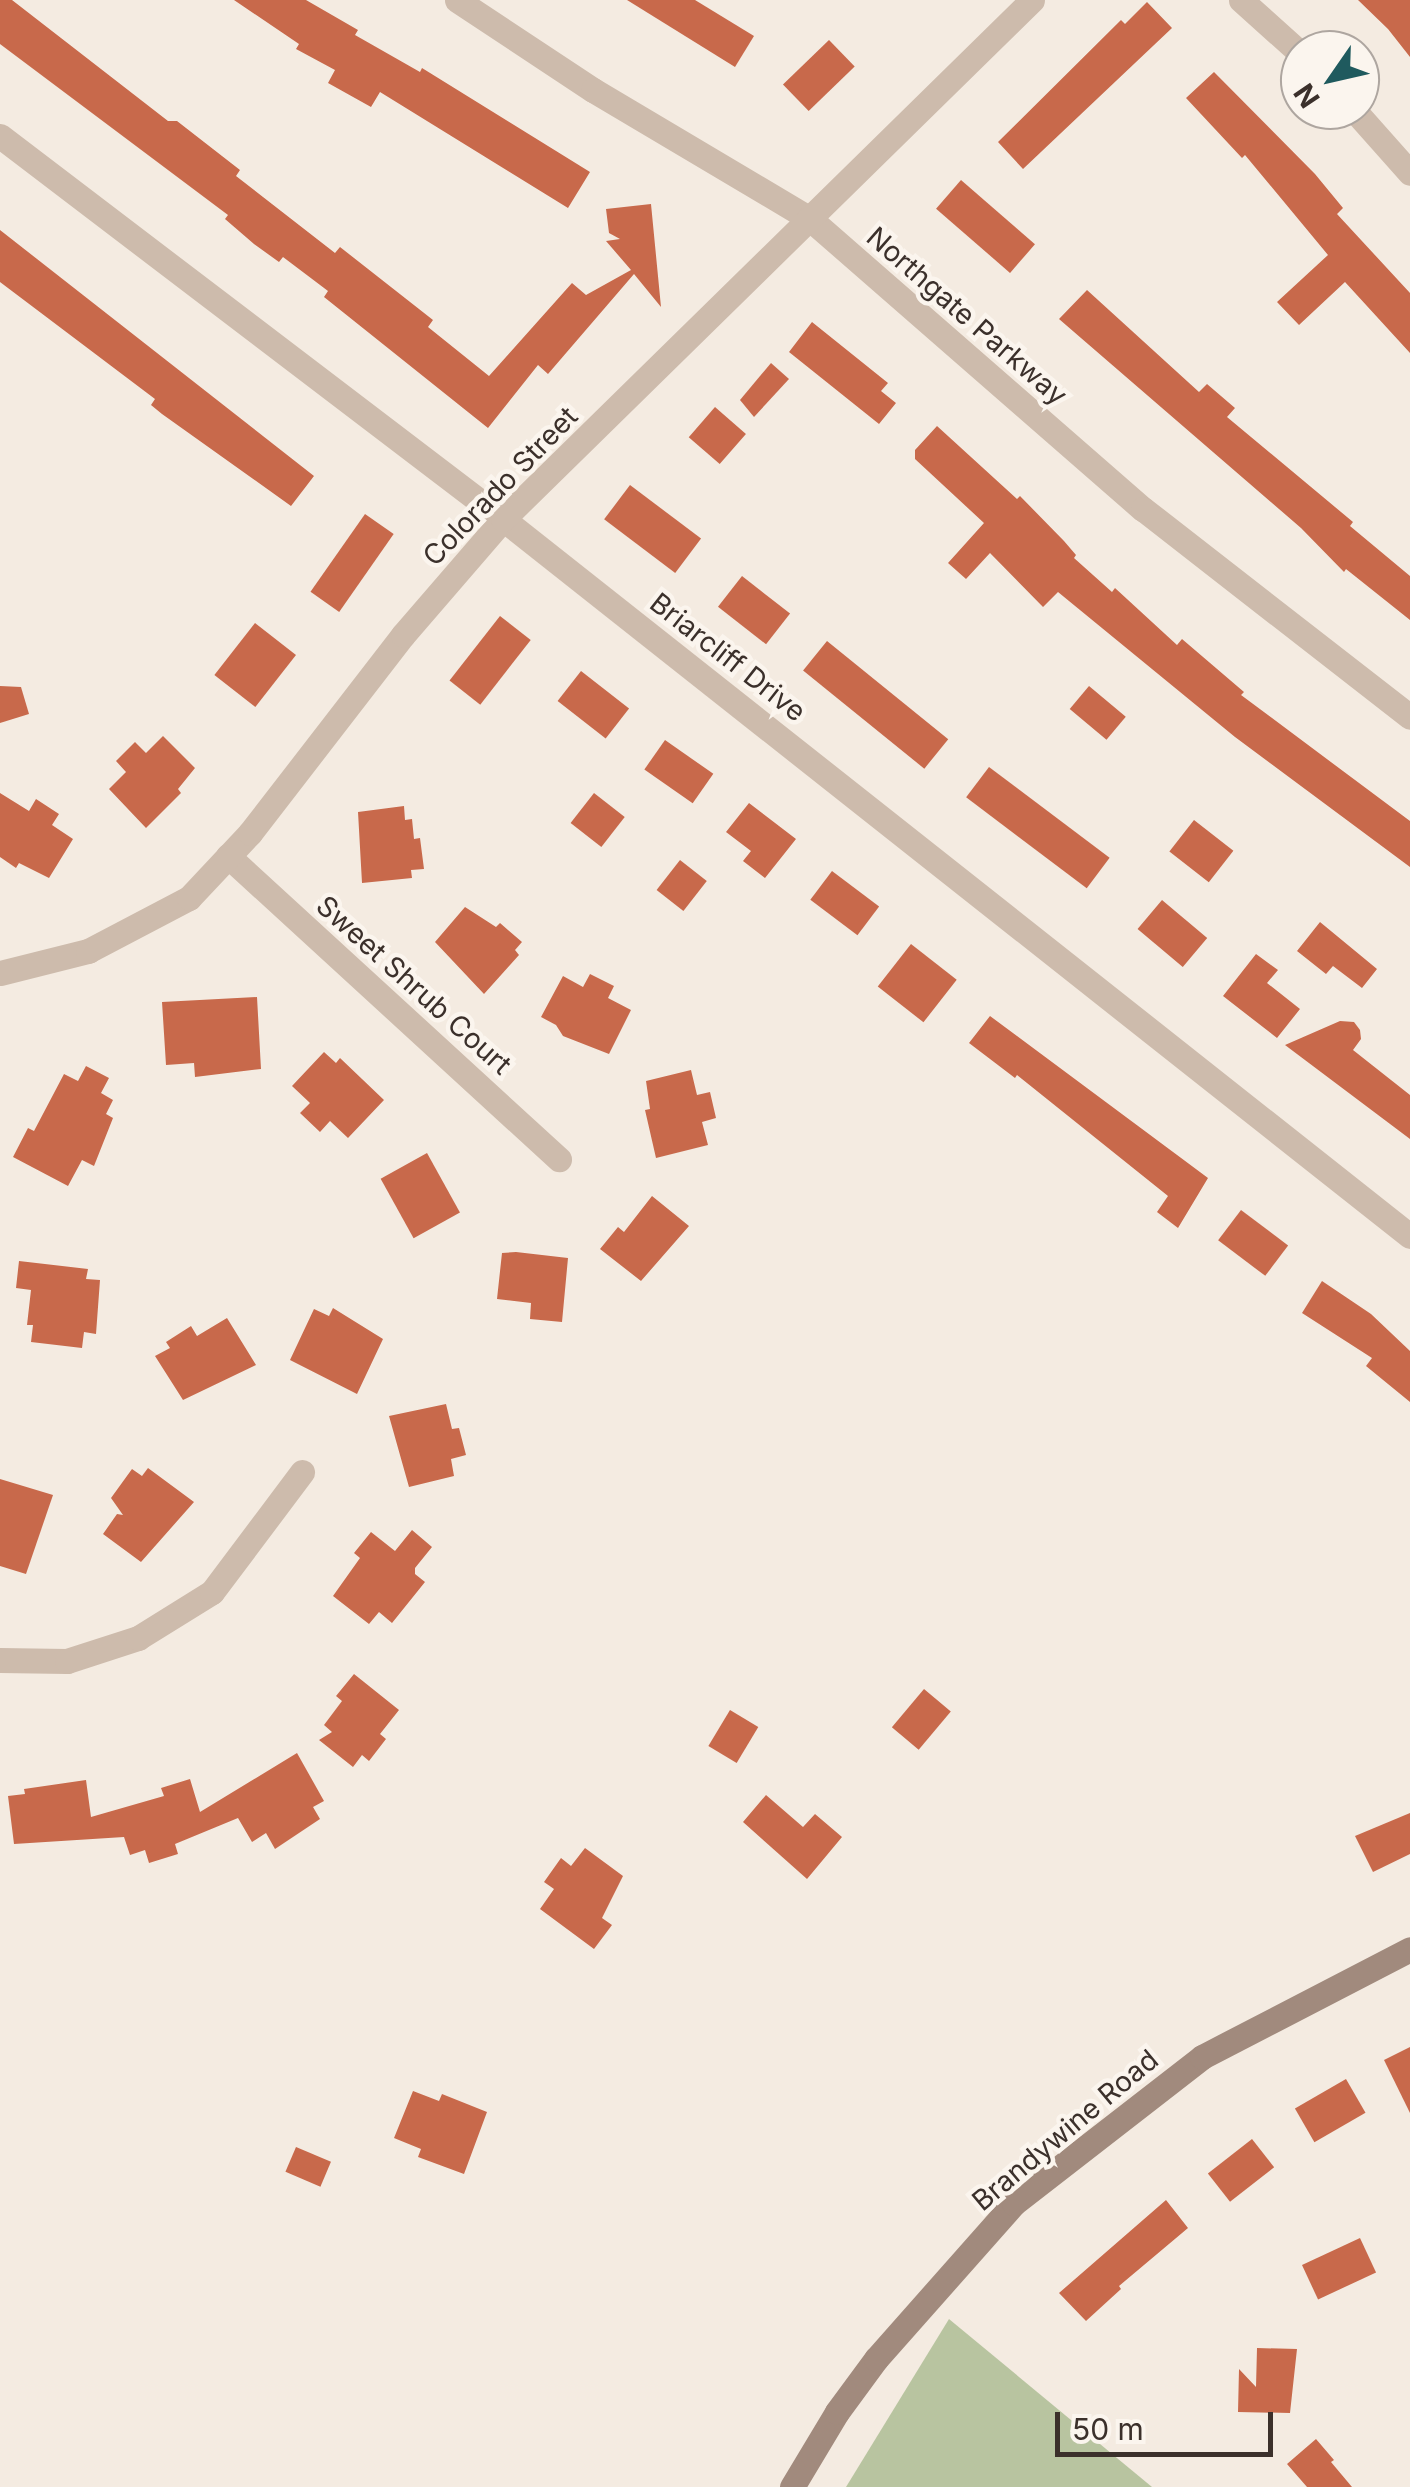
<!DOCTYPE html>
<style>
body{margin:0}
#map{position:relative;width:1410px;height:2487px;overflow:hidden;background:#f4ebe1;font-family:Inter,sans-serif}
div>[style]{position:absolute}
.green>*{inset:0;background:#b8c4a0}
.building>*{inset:0;background:#c8694b;transform-origin:0 0}
.minor>*{height:25px;margin:-12.5px;padding:0 12.5px;transform-origin:12.5px;border-radius:12.5px;background:#cdbbac}
.secondary>*{height:25px;margin:-12.5px;padding:0 12.5px;transform-origin:12.5px;border-radius:12.5px;background:#a18a7d}
span{translate:-50% -50%;white-space:nowrap;text-align:center;line-height:1.15;-webkit-text-stroke:9px #fbf5ee;paint-order:stroke}
.street-label{font-size:28px;color:#3b302b}
.north{position:absolute;left:1280px;top:30px;width:100px;height:100px;box-sizing:border-box;background:#fbf5ee;border:2px solid #aea6a0;border-radius:50%;rotate:236deg;font-size:28px;font-weight:700;line-height:40px;text-align:center;color:#3b302b}
.north::after{content:'';display:block;margin:auto;width:35px;height:45px;background:#1f5a5e;clip-path:polygon(50% 0,100% 100%,50% 72%,0 100%)}
.scale{position:absolute;left:1055px;top:2412px;width:218px;height:45px;box-sizing:border-box;border:5px solid #3b302b;border-top:0;padding-left:12px;font-size:30px;line-height:35px;white-space:nowrap;color:#3b302b;-webkit-text-stroke:8px #fbf5ee;paint-order:stroke}
</style>
<div id="map">
<div class="green">
<div style="clip-path:polygon(949px 2319px,1152px 2487px,846px 2487px)"></div>
</div>
<div class="building">
<div style="clip-path:polygon(0 0,12px 0,168px 121px,177px 121px,240px 170px,236px 176px,335px 253px,340px 247px,433px 320px,428px 327px,489px 376px,572px 283px,586px 295px,631px 270px,606px 241px,620px 239px,609px 233px,606px 209px,651px 204px,661px 307px,634px 274px,548px 374px,538px 365px,488px 428px,324px 297px,328px 291px,283px 257px,279px 262px,254px 244px,225px 219px,228px 215px,0 44px)"></div>
<div style="clip-path:polygon(234px 0,306px 0,358px 30px,355px 35px,420px 72px,422px 68px,590px 172px,568px 208px,380px 92px,371px 107px,328px 83px,335px 70px,296px 49px,299px 44px)"></div>
<div style="clip-path:polygon(627px 0,695px 0,754px 36px,735px 67px)"></div>
<div style="clip-path:polygon(1358px 0,1410px 0,1410px 57px,1388px 29px)"></div>
<div style="clip-path:polygon(1147px 2px,1172px 28px,1023px 169px,998px 142px,1121px 20px,1125px 24px)"></div>
<div style="left:829px;top:40px;width:37px;height:64px;rotate:46deg"></div>
<div style="clip-path:polygon(1214px 72px,1315px 174px,1343px 208px,1337px 214px,1410px 293px,1410px 353px,1345px 282px,1299px 325px,1277px 302px,1328px 255px,1245px 155px,1242px 158px,1186px 98px)"></div>
<div style="left:961px;top:180px;width:98px;height:38px;rotate:41deg"></div>
<div style="clip-path:polygon(0 230px,314px 476px,291px 506px,162px 414px,151px 405px,155px 399px,0 282px)"></div>
<div style="clip-path:polygon(1087px 290px,1199px 392px,1207px 384px,1235px 408px,1227px 417px,1353px 522px,1350px 526px,1410px 576px,1410px 620px,1346px 569px,1344px 572px,1301px 528px,1059px 319px)"></div>
<div style="clip-path:polygon(812px 322px,888px 383px,881px 391px,896px 403px,879px 424px,789px 352px)"></div>
<div style="clip-path:polygon(771px 363px,789px 379px,754px 417px,740px 400px)"></div>
<div style="left:715px;top:407px;width:41px;height:40px;rotate:41deg"></div>
<div style="clip-path:polygon(937px 426px,1017px 499px,1020px 496px,1064px 541px,1076px 555px,1074px 558px,1112px 592px,1115px 588px,1177px 645px,1182px 639px,1244px 692px,1241px 695px,1410px 821px,1410px 867px,1235px 737px,1058px 592px,1043px 607px,990px 553px,966px 579px,948px 563px,984px 523px,915px 459px,915px 450px)"></div>
<div style="left:630px;top:485px;width:89px;height:43px;rotate:37deg"></div>
<div style="left:365px;top:514px;width:35px;height:95px;rotate:35deg"></div>
<div style="left:742px;top:576px;width:61px;height:39px;rotate:38deg"></div>
<div style="left:500px;top:616px;width:39px;height:82px;rotate:38deg"></div>
<div style="left:255px;top:623px;width:52px;height:66px;rotate:38deg"></div>
<div style="left:827px;top:641px;width:156px;height:38px;rotate:39deg"></div>
<div style="left:581px;top:671px;width:61px;height:38px;rotate:38deg"></div>
<div style="clip-path:polygon(0 686px,21px 687px,29px 714px,0 723px)"></div>
<div style="left:1089px;top:686px;width:48px;height:30px;rotate:40deg"></div>
<div style="clip-path:polygon(163px 736px,195px 768px,178px 789px,181px 793px,146px 828px,109px 789px,126px 772px,116px 761px,135px 742px,146px 753px)"></div>
<div style="left:665px;top:740px;width:59px;height:36px;rotate:35deg"></div>
<div style="left:989px;top:767px;width:151px;height:38px;rotate:37deg"></div>
<div style="clip-path:polygon(0 793px,29px 811px,36px 799px,59px 814px,52px 825px,73px 839px,49px 878px,19px 863px,16px 868px,0 857px)"></div>
<div style="left:594px;top:793px;width:39px;height:38px;rotate:38deg"></div>
<div style="clip-path:polygon(749px 803px,796px 839px,765px 878px,743px 861px,751px 851px,726px 832px)"></div>
<div style="clip-path:polygon(404px 806px,405px 820px,412px 819px,414px 839px,420px 838px,424px 869px,411px 870px,412px 878px,362px 883px,358px 812px)"></div>
<div style="left:1194px;top:820px;width:50px;height:40px;rotate:38deg"></div>
<div style="left:680px;top:860px;width:34px;height:38px;rotate:38deg"></div>
<div style="left:832px;top:871px;width:59px;height:36px;rotate:37deg"></div>
<div style="left:1162px;top:900px;width:59px;height:38px;rotate:40deg"></div>
<div style="clip-path:polygon(465px 907px,496px 927px,500px 923px,522px 942px,515px 950px,519px 955px,484px 994px,435px 942px)"></div>
<div style="clip-path:polygon(1320px 922px,1377px 969px,1362px 988px,1333px 966px,1326px 974px,1297px 951px)"></div>
<div style="left:911px;top:944px;width:58px;height:54px;rotate:38deg"></div>
<div style="clip-path:polygon(1256px 954px,1278px 970px,1267px 983px,1300px 1009px,1277px 1038px,1223px 996px)"></div>
<div style="clip-path:polygon(590px 974px,614px 986px,608px 998px,631px 1010px,609px 1054px,563px 1036px,556px 1025px,541px 1017px,563px 976px,583px 987px)"></div>
<div style="clip-path:polygon(257px 997px,261px 1069px,195px 1077px,194px 1063px,166px 1065px,162px 1002px)"></div>
<div style="clip-path:polygon(990px 1016px,1208px 1178px,1178px 1228px,1157px 1212px,1168px 1196px,1017px 1075px,1015px 1078px,969px 1043px)"></div>
<div style="clip-path:polygon(1340px 1021px,1354px 1022px,1360px 1030px,1361px 1039px,1353px 1050px,1410px 1095px,1410px 1139px,1285px 1045px)"></div>
<div style="clip-path:polygon(324px 1052px,336px 1063px,340px 1058px,384px 1100px,348px 1138px,330px 1121px,320px 1132px,300px 1113px,310px 1103px,292px 1086px)"></div>
<div style="clip-path:polygon(86px 1066px,109px 1078px,101px 1093px,113px 1100px,106px 1114px,113px 1118px,94px 1166px,82px 1160px,68px 1186px,13px 1157px,28px 1128px,34px 1131px,64px 1074px,78px 1081px)"></div>
<div style="clip-path:polygon(691px 1070px,697px 1095px,710px 1092px,716px 1118px,702px 1122px,708px 1145px,656px 1158px,645px 1110px,650px 1109px,646px 1081px)"></div>
<div style="left:427px;top:1153px;width:68px;height:53px;rotate:61deg"></div>
<div style="clip-path:polygon(652px 1196px,689px 1226px,641px 1281px,600px 1249px,618px 1227px,624px 1232px)"></div>
<div style="left:1241px;top:1210px;width:59px;height:38px;rotate:37deg"></div>
<div style="clip-path:polygon(516px 1252px,568px 1258px,562px 1322px,530px 1319px,531px 1303px,497px 1299px,502px 1253px)"></div>
<div style="clip-path:polygon(19px 1261px,88px 1269px,86px 1279px,100px 1280px,96px 1334px,84px 1332px,82px 1348px,31px 1342px,33px 1325px,27px 1325px,31px 1290px,16px 1288px)"></div>
<div style="clip-path:polygon(1322px 1281px,1371px 1314px,1410px 1351px,1410px 1402px,1366px 1366px,1372px 1358px,1302px 1313px)"></div>
<div style="clip-path:polygon(333px 1308px,383px 1339px,357px 1394px,290px 1360px,314px 1309px,329px 1316px)"></div>
<div style="clip-path:polygon(227px 1318px,256px 1365px,183px 1400px,155px 1356px,170px 1348px,166px 1342px,191px 1326px,197px 1336px)"></div>
<div style="clip-path:polygon(446px 1404px,452px 1429px,459px 1428px,466px 1455px,451px 1459px,454px 1476px,409px 1487px,389px 1416px)"></div>
<div style="clip-path:polygon(148px 1468px,194px 1502px,141px 1562px,103px 1534px,117px 1514px,123px 1515px,111px 1498px,132px 1469px,142px 1476px)"></div>
<div style="clip-path:polygon(0 1479px,53px 1495px,26px 1574px,0 1566px)"></div>
<div style="clip-path:polygon(412px 1530px,432px 1547px,415px 1568px,415px 1574px,425px 1582px,392px 1623px,379px 1612px,369px 1624px,333px 1596px,360px 1558px,354px 1553px,371px 1532px,395px 1551px)"></div>
<div style="clip-path:polygon(354px 1674px,399px 1710px,380px 1734px,386px 1739px,369px 1761px,362px 1755px,353px 1767px,319px 1740px,332px 1732px,324px 1725px,342px 1701px,336px 1696px)"></div>
<div style="left:924px;top:1689px;width:35px;height:50px;rotate:40deg"></div>
<div style="left:730px;top:1710px;width:33px;height:42px;rotate:31deg"></div>
<div style="clip-path:polygon(297px 1753px,324px 1801px,313px 1807px,320px 1819px,275px 1849px,266px 1833px,252px 1842px,238px 1818px,175px 1844px,178px 1854px,149px 1863px,145px 1850px,130px 1855px,124px 1837px,14px 1844px,8px 1796px,25px 1794px,24px 1789px,86px 1780px,91px 1817px,164px 1796px,161px 1788px,190px 1779px,200px 1812px)"></div>
<div style="clip-path:polygon(766px 1795px,803px 1827px,815px 1814px,842px 1837px,807px 1879px,743px 1822px)"></div>
<div style="clip-path:polygon(1410px 1813px,1410px 1854px,1373px 1872px,1355px 1836px)"></div>
<div style="clip-path:polygon(585px 1848px,623px 1876px,602px 1918px,612px 1925px,594px 1949px,540px 1909px,554px 1889px,544px 1882px,561px 1858px,571px 1866px)"></div>
<div style="clip-path:polygon(1410px 2047px,1410px 2113px,1384px 2060px)"></div>
<div style="left:1346px;top:2079px;width:39px;height:59px;rotate:60deg"></div>
<div style="clip-path:polygon(413px 2091px,439px 2101px,442px 2094px,487px 2112px,464px 2174px,418px 2157px,421px 2149px,394px 2138px)"></div>
<div style="left:1252px;top:2139px;width:36px;height:56px;rotate:52deg"></div>
<div style="left:296px;top:2147px;width:38px;height:27px;rotate:23deg"></div>
<div style="clip-path:polygon(1166px 2200px,1188px 2228px,1119px 2286px,1121px 2289px,1086px 2321px,1059px 2293px)"></div>
<div style="left:1360px;top:2238px;width:38px;height:64px;rotate:65deg"></div>
<div style="clip-path:polygon(1257px 2348px,1297px 2349px,1290px 2413px,1238px 2412px,1239px 2369px,1256px 2387px)"></div>
<div style="clip-path:polygon(1316px 2439px,1334px 2460px,1331px 2462px,1352px 2487px,1307px 2487px,1287px 2464px)"></div>
</div>
<div class="minor">
<div style="left:457px;top:0;width:163px;rotate:33.5deg"></div>
<div style="left:593px;top:90px;width:251px;rotate:30.7deg"></div>
<div style="left:809px;top:218px;width:443px;rotate:41.1deg"></div>
<div style="left:1143px;top:509px;width:338px;rotate:37.9deg"></div>
<div style="left:1241px;top:0;width:79px;rotate:41.9deg"></div>
<div style="left:1354px;top:110px;width:84px;rotate:48.4deg"></div>
<div style="left:0;top:136px;width:632px;rotate:37.29deg"></div>
<div style="left:503px;top:519px;width:1156px;rotate:38.33deg"></div>
<div style="left:228px;top:856px;width:449px;rotate:42.5deg"></div>
<div style="left:0;top:973px;width:91px;rotate:-14deg"></div>
<div style="left:88px;top:951px;width:114px;rotate:-27.7deg"></div>
<div style="left:189px;top:898px;width:89px;rotate:-46.8deg"></div>
<div style="left:250px;top:833px;width:250px;rotate:-52.3deg"></div>
<div style="left:403px;top:635px;width:153px;rotate:-49.2deg"></div>
<div style="left:503px;top:519px;width:741px;rotate:-44.45deg"></div>
<div style="left:0;top:1660px;width:67px;rotate:0.9deg"></div>
<div style="left:67px;top:1661px;width:75px;rotate:-17.9deg"></div>
<div style="left:138px;top:1638px;width:87px;rotate:-31.9deg"></div>
<div style="left:212px;top:1592px;width:150px;rotate:-53.1deg"></div>
</div>
<div class="secondary">
<div style="left:792px;top:2487px;width:87px;rotate:-59deg"></div>
<div style="left:837px;top:2412px;width:66px;rotate:-53.7deg"></div>
<div style="left:876px;top:2359px;width:208px;rotate:-48.5deg"></div>
<div style="left:1014px;top:2203px;width:238px;rotate:-37.8deg"></div>
<div style="left:1202px;top:2057px;width:234px;rotate:-27.4deg"></div>
</div>
<div class="street-label">
<span style="left:967px;top:316px;rotate:41deg">Northgate Parkway</span>
<span style="left:500px;top:486px;rotate:-46deg">Colorado Street</span>
<span style="left:728px;top:657px;rotate:38deg">Briarcliff Drive</span>
<span style="left:414px;top:985px;rotate:42deg">Sweet Shrub Court</span>
<span style="left:1065px;top:2130px;rotate:-40deg">Brandywine Road</span>
</div>
<div class="north">N</div>
<div class="scale">50 m</div>
</div>
